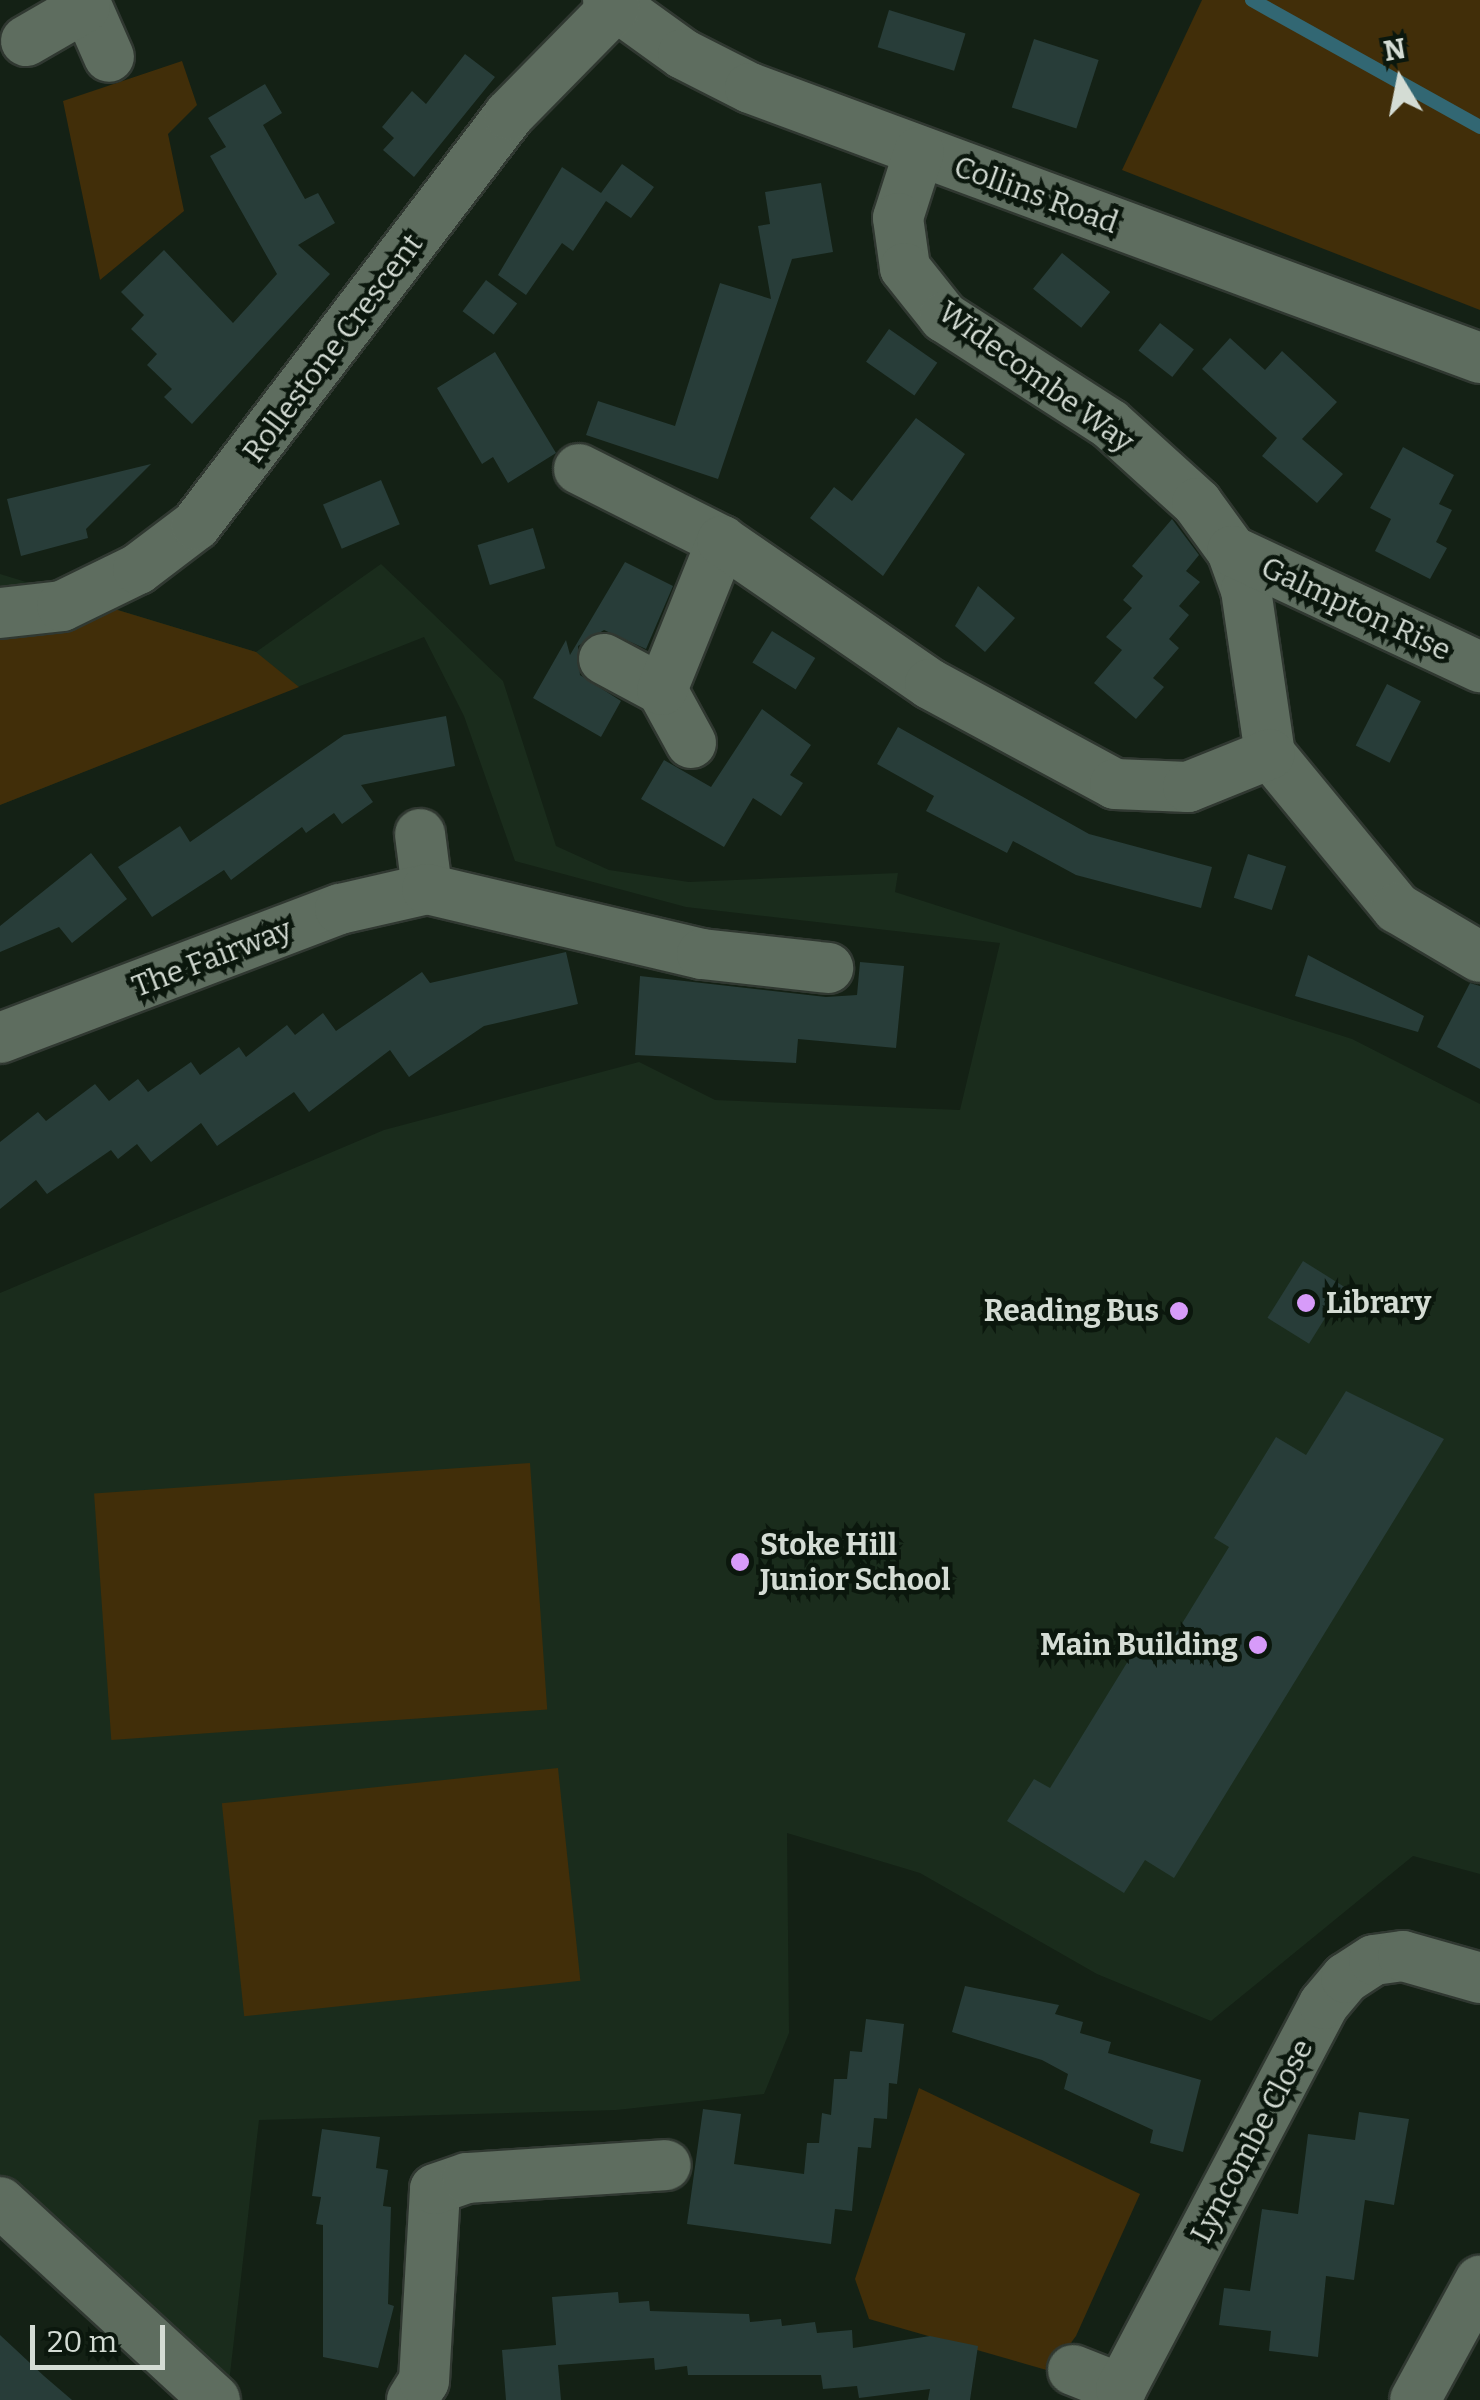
<!DOCTYPE html>
<style>
body{margin:0}
#map{position:relative;width:1480px;height:2400px;overflow:hidden;background:#142115;font-family:Bitter,serif}
div>[style]{position:absolute}
.built>*{inset:0;background:#1a2c1c}
.green>*{inset:0;background:#412e09;transform-origin:0 0}
.stream>*{height:14px;margin:-7px;padding:0 7px;transform-origin:7px;border-radius:7px;background:#326773}
.building>*{inset:0;background:#283d39;transform-origin:0 0}
.roads{filter:drop-shadow(2px 0 #303831) drop-shadow(-2px 0 #303831) drop-shadow(0 2px #303831) drop-shadow(0 -2px #303831)}
.minor>*{height:50px;margin:-25px;padding:0 25px;transform-origin:25px;border-radius:25px;background:#5e6d5f}
.dots>*{width:28px;height:28px;translate:-50% -50%;box-sizing:border-box;border:5px solid #0b170d;border-radius:50%}
span{translate:-50% -50%;white-space:nowrap;text-align:center;line-height:1.15;-webkit-text-stroke:9px #0b170d;paint-order:stroke}
.street-label{font-size:30px;color:#d4dcd4}
.poi-label{font-size:30px;color:#d4dcd4;font-weight:700}
.left{translate:0 -50%;text-align:left}
.right{translate:-100% -50%;text-align:right}
.north{position:absolute;left:1350px;top:30px;width:100px;height:100px;-webkit-text-stroke:8px #0b170d;paint-order:stroke;rotate:350deg;font-size:28px;font-weight:700;line-height:40px;text-align:center;color:#d4dcd4}
.north::after{content:'';display:block;margin:auto;width:35px;height:45px;background:#d4dcd4;clip-path:polygon(50% 0,100% 100%,50% 72%,0 100%)}
.scale{position:absolute;left:30px;top:2325px;width:135px;height:45px;box-sizing:border-box;border:5px solid #d4dcd4;border-top:0;padding-left:12px;font-size:30px;line-height:35px;white-space:nowrap;color:#d4dcd4;-webkit-text-stroke:8px #0b170d;paint-order:stroke}
</style>
<div id="map">
<div class="built">
<div style="clip-path:polygon(381px 564px,503px 681px,556px 846px,609px 870px,689px 882px,898px 873px,895px 892px,1352px 1039px,1480px 1104px,1480px 1874px,1413px 1856px,1211px 2021px,1097px 1974px,920px 1873px,787px 1833px,789px 2033px,764px 2094px,616px 2110px,259px 2120px,228px 2392px,0 2187px,0 1293px,384px 1130px,639px 1062px,715px 1100px,960px 1110px,1000px 943px,686px 907px,515px 861px,464px 716px,424px 637px,0 805px,0 574px,256px 652px)"></div>
</div>
<div class="green">
<div style="clip-path:polygon(1202px 0,1480px 0,1480px 310px,1122px 170px)"></div>
<div style="clip-path:polygon(182px 61px,197px 105px,168px 134px,184px 211px,100px 280px,63px 101px)"></div>
<div style="clip-path:polygon(111px 608px,256px 652px,299px 687px,0 805px,0 627px)"></div>
<div style="left:530px;top:1463px;width:247px;height:437px;rotate:86deg"></div>
<div style="left:558px;top:1768px;width:214px;height:338px;rotate:84deg"></div>
<div style="clip-path:polygon(919px 2088px,1140px 2194px,1076px 2336px,1050px 2371px,869px 2319px,855px 2279px)"></div>
</div>
<div class="stream">
<div style="left:1252px;top:0;width:261px;rotate:29.1deg"></div>
</div>
<div class="building">
<div style="left:889px;top:10px;width:80px;height:39px;rotate:17deg"></div>
<div style="left:1034px;top:39px;width:68px;height:72px;rotate:18deg"></div>
<div style="clip-path:polygon(465px 54px,495px 77px,414px 177px,383px 150px,394px 138px,382px 127px,412px 91px,426px 104px)"></div>
<div style="clip-path:polygon(265px 84px,282px 113px,263px 125px,305px 199px,318px 193px,335px 223px,298px 245px,330px 274px,192px 424px,164px 397px,172px 389px,147px 365px,157px 354px,131px 329px,144px 315px,121px 292px,164px 250px,233px 323px,277px 274px,210px 156px,226px 147px,208px 118px)"></div>
<div style="clip-path:polygon(622px 164px,654px 187px,631px 218px,606px 201px,573px 251px,562px 243px,526px 295px,498px 275px,562px 167px,601px 193px)"></div>
<div style="clip-path:polygon(821px 183px,833px 252px,792px 259px,718px 479px,586px 435px,598px 401px,675px 426px,720px 283px,771px 299px,758px 226px,770px 224px,765px 192px)"></div>
<div style="left:1062px;top:253px;width:62px;height:46px;rotate:39deg"></div>
<div style="left:486px;top:280px;width:39px;height:39px;rotate:37deg"></div>
<div style="left:1160px;top:323px;width:43px;height:35px;rotate:38deg"></div>
<div style="left:889px;top:329px;width:59px;height:40px;rotate:35deg"></div>
<div style="clip-path:polygon(1230px 338px,1265px 370px,1282px 351px,1337px 402px,1302px 439px,1343px 474px,1317px 503px,1262px 456px,1277px 438px,1202px 369px)"></div>
<div style="clip-path:polygon(495px 352px,556px 453px,508px 483px,493px 457px,482px 464px,437px 388px)"></div>
<div style="clip-path:polygon(916px 418px,965px 454px,883px 576px,810px 518px,834px 487px,852px 501px)"></div>
<div style="clip-path:polygon(1403px 447px,1454px 475px,1439px 504px,1452px 510px,1436px 542px,1447px 548px,1430px 579px,1375px 551px,1391px 519px,1370px 508px)"></div>
<div style="clip-path:polygon(151px 464px,86px 529px,88px 538px,21px 556px,7px 499px)"></div>
<div style="left:381px;top:480px;width:48px;height:63px;rotate:67deg"></div>
<div style="clip-path:polygon(1172px 519px,1199px 555px,1186px 571px,1200px 582px,1179px 606px,1189px 615px,1169px 639px,1179px 648px,1153px 678px,1164px 687px,1136px 719px,1094px 683px,1122px 650px,1106px 637px,1132px 608px,1123px 600px,1143px 576px,1132px 566px)"></div>
<div style="left:533px;top:528px;width:42px;height:58px;rotate:73deg"></div>
<div style="clip-path:polygon(625px 562px,673px 586px,646px 649px,604px 630px,578px 646px,580px 675px,621px 701px,601px 737px,533px 698px,566px 640px,570px 655px)"></div>
<div style="clip-path:polygon(978px 586px,1015px 618px,985px 652px,955px 626px)"></div>
<div style="left:772px;top:631px;width:51px;height:37px;rotate:32deg"></div>
<div style="left:1387px;top:684px;width:38px;height:69px;rotate:27deg"></div>
<div style="clip-path:polygon(762px 709px,811px 745px,790px 775px,803px 783px,781px 816px,753px 798px,724px 847px,641px 799px,664px 760px,711px 787px)"></div>
<div style="clip-path:polygon(446px 716px,455px 766px,361px 785px,373px 802px,342px 824px,334px 813px,306px 833px,302px 827px,231px 880px,224px 870px,152px 917px,118px 867px,180px 826px,190px 842px,344px 735px)"></div>
<div style="clip-path:polygon(898px 727px,1089px 834px,1212px 867px,1201px 908px,1076px 875px,1013px 841px,1007px 853px,926px 811px,934px 796px,877px 764px)"></div>
<div style="clip-path:polygon(91px 853px,127px 899px,72px 943px,59px 927px,0 952px,0 926px)"></div>
<div style="left:1248px;top:854px;width:40px;height:46px;rotate:18deg"></div>
<div style="clip-path:polygon(566px 952px,578px 1004px,484px 1026px,409px 1077px,390px 1050px,309px 1112px,294px 1092px,217px 1146px,201px 1123px,151px 1162px,137px 1144px,118px 1159px,111px 1150px,47px 1194px,36px 1180px,0 1209px,0 1142px,38px 1112px,46px 1121px,95px 1084px,109px 1101px,138px 1079px,148px 1092px,191px 1062px,200px 1075px,239px 1047px,246px 1057px,287px 1025px,295px 1035px,323px 1013px,336px 1031px,422px 972px,430px 983px)"></div>
<div style="clip-path:polygon(1308px 955px,1424px 1016px,1418px 1032px,1295px 996px)"></div>
<div style="clip-path:polygon(860px 962px,904px 966px,896px 1048px,798px 1039px,796px 1063px,635px 1055px,640px 976px,826px 997px,857px 995px)"></div>
<div style="clip-path:polygon(1470px 983px,1480px 986px,1480px 1069px,1437px 1047px)"></div>
<div style="left:1303px;top:1261px;width:49px;height:67px;rotate:32deg"></div>
<div style="clip-path:polygon(1346px 1391px,1444px 1439px,1174px 1878px,1145px 1860px,1124px 1893px,1007px 1821px,1034px 1779px,1050px 1788px,1144px 1635px,1167px 1648px,1229px 1547px,1214px 1538px,1276px 1437px,1306px 1455px)"></div>
<div style="clip-path:polygon(965px 1986px,1059px 2005px,1055px 2014px,1083px 2022px,1080px 2033px,1111px 2042px,1108px 2053px,1201px 2080px,1183px 2152px,1150px 2143px,1153px 2130px,1064px 2089px,1068px 2074px,1042px 2060px,952px 2032px)"></div>
<div style="clip-path:polygon(866px 2019px,904px 2024px,897px 2084px,889px 2083px,887px 2119px,874px 2118px,871px 2148px,858px 2147px,852px 2211px,835px 2209px,831px 2244px,687px 2224px,703px 2109px,741px 2114px,734px 2164px,804px 2174px,807px 2143px,819px 2143px,822px 2113px,831px 2115px,834px 2079px,847px 2079px,850px 2051px,862px 2052px)"></div>
<div style="clip-path:polygon(1359px 2112px,1409px 2119px,1394px 2205px,1365px 2200px,1354px 2280px,1326px 2276px,1318px 2357px,1269px 2351px,1271px 2331px,1219px 2325px,1224px 2288px,1250px 2291px,1262px 2209px,1298px 2214px,1308px 2134px,1355px 2140px)"></div>
<div style="clip-path:polygon(322px 2129px,380px 2137px,376px 2168px,388px 2170px,383px 2206px,391px 2207px,388px 2304px,394px 2306px,378px 2368px,323px 2357px,323px 2225px,316px 2224px,321px 2197px,312px 2196px)"></div>
<div style="clip-path:polygon(618px 2292px,619px 2303px,649px 2301px,650px 2311px,749px 2314px,750px 2322px,781px 2319px,782px 2326px,815px 2322px,817px 2333px,852px 2330px,853px 2348px,930px 2336px,978px 2346px,970px 2400px,928px 2400px,930px 2389px,859px 2398px,857px 2386px,823px 2389px,821px 2375px,688px 2375px,687px 2366px,655px 2370px,654px 2358px,558px 2365px,561px 2400px,506px 2400px,502px 2350px,556px 2345px,552px 2297px)"></div>
<div style="clip-path:polygon(0 2335px,44px 2376px,72px 2400px,0 2400px)"></div>
</div>
<div class="roads">
<div class="minor">
<div style="left:84px;top:0;width:62px;rotate:66.3deg"></div>
<div style="left:608px;top:0;width:92px;rotate:35.8deg"></div>
<div style="left:683px;top:54px;width:75px;rotate:26.9deg"></div>
<div style="left:750px;top:88px;width:778px;rotate:20.3deg"></div>
<div style="left:26px;top:41px;width:68px;rotate:-30deg"></div>
<div style="left:919px;top:152px;width:69px;rotate:107.7deg"></div>
<div style="left:898px;top:218px;width:50px;rotate:82deg"></div>
<div style="left:905px;top:268px;width:63px;rotate:51.5deg"></div>
<div style="left:944px;top:317px;width:197px;rotate:32.8deg"></div>
<div style="left:1110px;top:424px;width:118px;rotate:42.2deg"></div>
<div style="left:1197px;top:503px;width:59px;rotate:53.9deg"></div>
<div style="left:1232px;top:551px;width:41px;rotate:70.3deg"></div>
<div style="left:1246px;top:590px;width:166px;rotate:81.7deg"></div>
<div style="left:1270px;top:754px;width:200px;rotate:50.5deg"></div>
<div style="left:1397px;top:908px;width:96px;rotate:30.6deg"></div>
<div style="left:579px;top:469px;width:160px;rotate:26.7deg"></div>
<div style="left:1232px;top:551px;width:274px;rotate:25.1deg"></div>
<div style="left:0;top:613px;width:62px;rotate:-6.4deg"></div>
<div style="left:62px;top:606px;width:85px;rotate:-26deg"></div>
<div style="left:138px;top:569px;width:73px;rotate:-37.2deg"></div>
<div style="left:196px;top:525px;width:516px;rotate:-52.64deg"></div>
<div style="left:509px;top:115px;width:151px;rotate:-45.5deg"></div>
<div style="left:604px;top:659px;width:66px;rotate:28.1deg"></div>
<div style="left:691px;top:743px;width:60px;rotate:-118.7deg"></div>
<div style="left:662px;top:690px;width:161px;rotate:-68.1deg"></div>
<div style="left:722px;top:541px;width:252px;rotate:34.5deg"></div>
<div style="left:930px;top:684px;width:210px;rotate:28.4deg"></div>
<div style="left:1115px;top:784px;width:73px;rotate:2.4deg"></div>
<div style="left:1188px;top:787px;width:88px;rotate:-21.9deg"></div>
<div style="left:420px;top:834px;width:55px;rotate:82.7deg"></div>
<div style="left:0;top:1038px;width:364px;rotate:-20.8deg"></div>
<div style="left:340px;top:909px;width:89px;rotate:-12.9deg"></div>
<div style="left:427px;top:889px;width:283px;rotate:13.3deg"></div>
<div style="left:702px;top:954px;width:127px;rotate:6.3deg"></div>
<div style="left:0;top:2202px;width:292px;rotate:42.6deg"></div>
<div style="left:1073px;top:2370px;width:52px;rotate:21.6deg"></div>
<div style="left:1121px;top:2389px;width:435px;rotate:-62.2deg"></div>
<div style="left:1324px;top:2004px;width:34px;rotate:-50deg"></div>
<div style="left:1346px;top:1978px;width:33px;rotate:-33deg"></div>
<div style="left:1374px;top:1960px;width:29px;rotate:-8deg"></div>
<div style="left:1403px;top:1956px;width:80px;rotate:15.9deg"></div>
<div style="left:412px;top:2400px;width:22px;rotate:-58deg"></div>
<div style="left:424px;top:2381px;width:192px;rotate:-86.7deg"></div>
<div style="left:435px;top:2189px;width:34px;rotate:-19deg"></div>
<div style="left:467px;top:2178px;width:199px;rotate:-3.7deg"></div>
<div style="left:1415px;top:2400px;width:136px;rotate:-61.4deg"></div>
</div>
</div>
<div class="dots">
<div style="left:1306px;top:1303px;background:#d79bf9"></div>
<div style="left:1179px;top:1311px;background:#d79bf9"></div>
<div style="left:740px;top:1562px;background:#d79bf9"></div>
<div style="left:1258px;top:1645px;background:#d79bf9"></div>
</div>
<div class="street-label">
<span style="left:1036px;top:195px;rotate:20deg">Collins Road</span>
<span style="left:333px;top:348px;rotate:-53deg">Rollestone Crescent</span>
<span style="left:1036px;top:377px;rotate:36deg">Widecombe Way</span>
<span style="left:1356px;top:609px;rotate:25deg">Galmpton Rise</span>
<span style="left:212px;top:958px;rotate:-21deg">The Fairway</span>
<span style="left:1252px;top:2141px;rotate:-62deg">Lyncombe Close</span>
</div>
<div class="poi-label">
<span class="left" style="left:1326px;top:1303px">Library</span>
<span class="right" style="left:1159px;top:1311px">Reading Bus</span>
<span class="left" style="left:760px;top:1562px">Stoke Hill<br>Junior School</span>
<span class="right" style="left:1238px;top:1645px">Main Building</span>
</div>
<div class="north">N</div>
<div class="scale">20 m</div>
</div>
